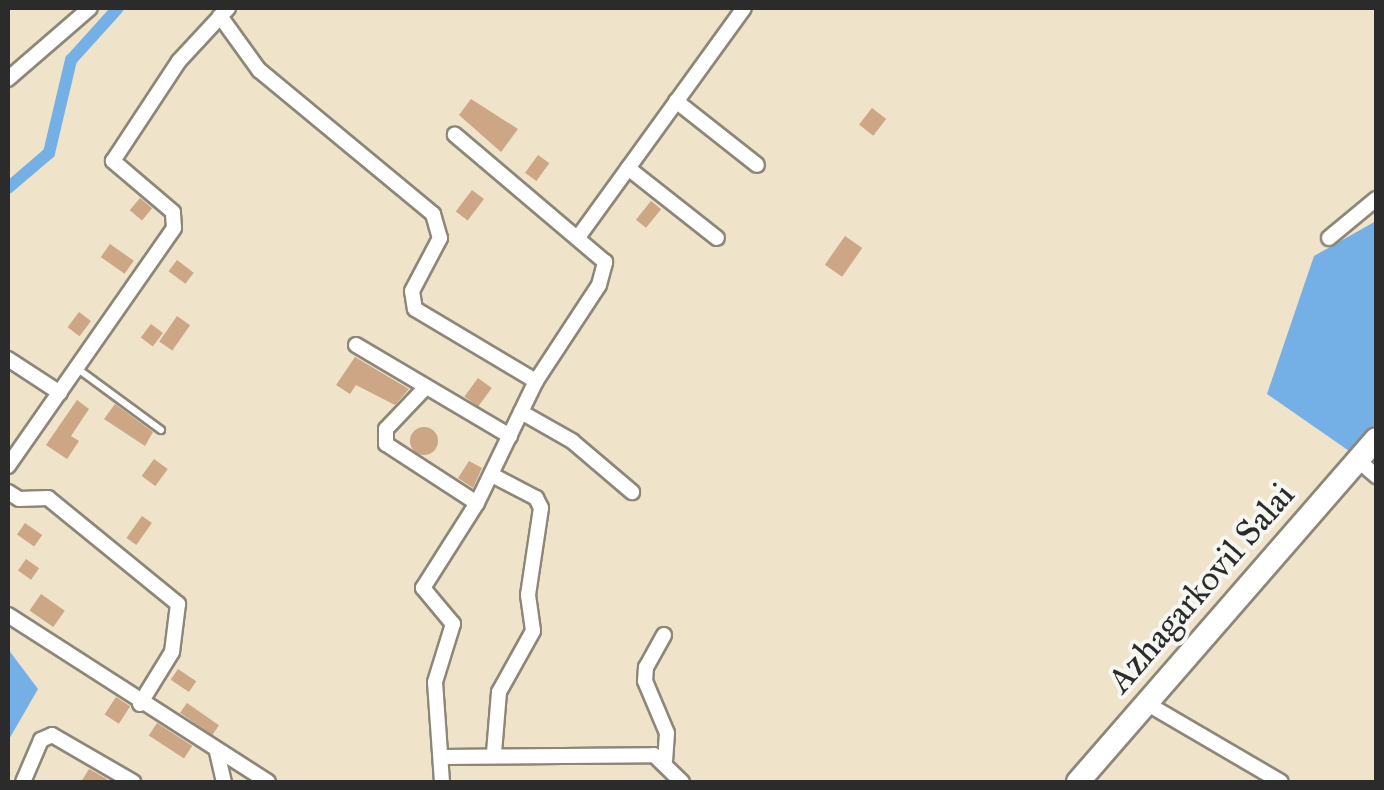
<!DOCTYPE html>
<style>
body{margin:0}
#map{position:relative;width:1384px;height:790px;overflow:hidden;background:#efe3c9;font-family:"IM FELL Great Primer",serif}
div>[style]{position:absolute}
.water>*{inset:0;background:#74b0e6}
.canal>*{height:12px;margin:-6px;padding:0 6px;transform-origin:6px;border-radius:6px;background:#74b0e6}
.building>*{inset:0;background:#cca685;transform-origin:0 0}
.round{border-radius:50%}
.roads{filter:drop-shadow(2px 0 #8d877a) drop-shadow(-2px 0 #8d877a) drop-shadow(0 2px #8d877a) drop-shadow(0 -2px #8d877a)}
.lane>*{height:6px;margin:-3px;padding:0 3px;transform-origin:3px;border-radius:3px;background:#fff}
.street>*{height:14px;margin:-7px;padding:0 7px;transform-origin:7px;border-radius:7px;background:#fff}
.primary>*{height:22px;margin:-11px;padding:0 11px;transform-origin:11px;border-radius:11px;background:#fff}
span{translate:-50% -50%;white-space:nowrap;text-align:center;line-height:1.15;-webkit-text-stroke:8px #f6f6f2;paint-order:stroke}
.street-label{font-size:35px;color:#2b2b2b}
.frame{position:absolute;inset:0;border:10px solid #2b2b2b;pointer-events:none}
</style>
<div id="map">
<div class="water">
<div style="clip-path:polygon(1376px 221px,1376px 423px,1352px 453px,1267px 394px,1314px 256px)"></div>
<div style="clip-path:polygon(8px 649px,38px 689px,8px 741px)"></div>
</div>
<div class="canal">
<div style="left:8px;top:188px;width:54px;rotate:-40.5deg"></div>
<div style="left:49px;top:153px;width:96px;rotate:-76.7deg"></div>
<div style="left:71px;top:60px;width:70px;rotate:-47.9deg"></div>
</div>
<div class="building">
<div style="clip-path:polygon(471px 99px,518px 129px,501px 152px,459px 115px)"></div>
<div style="left:872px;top:108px;width:18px;height:21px;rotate:38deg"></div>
<div style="left:538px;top:155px;width:14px;height:22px;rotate:36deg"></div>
<div style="left:472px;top:190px;width:15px;height:27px;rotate:37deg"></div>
<div style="left:140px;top:198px;width:16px;height:16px;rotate:40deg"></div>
<div style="left:651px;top:201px;width:13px;height:24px;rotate:39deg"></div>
<div style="left:845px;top:236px;width:21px;height:35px;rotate:35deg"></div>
<div style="left:110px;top:244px;width:29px;height:16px;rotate:35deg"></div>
<div style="left:177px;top:260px;width:21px;height:14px;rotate:37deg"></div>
<div style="left:79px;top:312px;width:15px;height:19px;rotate:37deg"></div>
<div style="left:177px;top:316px;width:16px;height:31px;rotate:35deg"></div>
<div style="left:151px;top:324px;width:15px;height:17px;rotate:37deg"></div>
<div style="clip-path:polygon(355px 357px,409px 389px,395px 405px,356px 385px,350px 394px,336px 385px)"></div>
<div style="left:478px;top:378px;width:17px;height:23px;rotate:36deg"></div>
<div style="clip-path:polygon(77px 400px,89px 409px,71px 436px,79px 441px,67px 459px,46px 445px)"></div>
<div style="clip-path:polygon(115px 404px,153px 432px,145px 446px,104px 419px)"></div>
<div class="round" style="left:410px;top:427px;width:28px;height:28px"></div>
<div style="left:154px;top:459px;width:17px;height:21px;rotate:36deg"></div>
<div style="clip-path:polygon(469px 461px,482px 468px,473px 488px,458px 478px)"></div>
<div style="left:142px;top:516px;width:12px;height:27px;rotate:35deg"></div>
<div style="left:25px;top:523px;width:21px;height:14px;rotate:35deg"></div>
<div style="left:26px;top:559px;width:16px;height:14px;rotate:35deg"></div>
<div style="left:41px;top:594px;width:29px;height:20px;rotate:35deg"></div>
<div style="left:178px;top:669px;width:22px;height:13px;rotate:34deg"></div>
<div style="left:116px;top:697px;width:17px;height:21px;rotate:33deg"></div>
<div style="left:187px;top:703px;width:39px;height:12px;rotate:35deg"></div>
<div style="left:157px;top:723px;width:42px;height:15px;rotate:33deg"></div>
<div style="clip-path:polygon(89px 769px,107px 779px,105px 782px,81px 782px)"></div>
</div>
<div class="roads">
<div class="lane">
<div style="left:78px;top:369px;width:103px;rotate:36.3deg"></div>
</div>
<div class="street">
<div style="left:220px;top:16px;width:67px;rotate:54.2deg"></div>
<div style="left:259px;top:70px;width:226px;rotate:39.6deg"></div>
<div style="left:433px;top:214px;width:25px;rotate:74deg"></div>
<div style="left:440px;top:238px;width:60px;rotate:117.8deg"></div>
<div style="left:412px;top:291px;width:18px;rotate:81deg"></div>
<div style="left:415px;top:309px;width:141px;rotate:30.8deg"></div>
<div style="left:8px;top:79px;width:108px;rotate:-40.9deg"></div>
<div style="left:676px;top:101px;width:103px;rotate:38.3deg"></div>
<div style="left:628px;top:168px;width:113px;rotate:38.2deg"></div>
<div style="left:579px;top:236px;width:281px;rotate:-54.1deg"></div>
<div style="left:1329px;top:238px;width:61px;rotate:-39.7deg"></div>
<div style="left:356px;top:345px;width:179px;rotate:30.6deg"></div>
<div style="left:8px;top:359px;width:62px;rotate:33.2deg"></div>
<div style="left:426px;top:387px;width:58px;rotate:133.6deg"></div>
<div style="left:386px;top:429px;width:15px;rotate:90deg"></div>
<div style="left:386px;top:444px;width:108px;rotate:33deg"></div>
<div style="left:521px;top:412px;width:59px;rotate:29.6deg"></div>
<div style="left:572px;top:441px;width:79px;rotate:40.4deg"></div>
<div style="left:1359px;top:461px;width:23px;rotate:41deg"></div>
<div style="left:8px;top:466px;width:290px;rotate:-55.1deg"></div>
<div style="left:174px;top:228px;width:16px;rotate:-94deg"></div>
<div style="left:173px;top:212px;width:79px;rotate:-139.6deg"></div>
<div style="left:113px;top:161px;width:120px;rotate:-56.6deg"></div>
<div style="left:179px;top:61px;width:72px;rotate:-47.2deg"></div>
<div style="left:492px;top:475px;width:50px;rotate:27.6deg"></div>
<div style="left:536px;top:498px;width:11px;rotate:63deg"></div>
<div style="left:541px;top:508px;width:88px;rotate:98.5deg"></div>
<div style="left:528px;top:595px;width:36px;rotate:82deg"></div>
<div style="left:533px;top:631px;width:70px;rotate:119.1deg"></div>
<div style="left:499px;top:692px;width:61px;rotate:94.7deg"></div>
<div style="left:8px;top:492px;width:13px;rotate:32deg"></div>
<div style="left:19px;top:499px;width:29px;rotate:-2deg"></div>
<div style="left:48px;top:498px;width:168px;rotate:39.2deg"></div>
<div style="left:178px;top:604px;width:48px;rotate:97.1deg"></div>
<div style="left:172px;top:652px;width:61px;rotate:121.6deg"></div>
<div style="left:8px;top:615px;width:309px;rotate:32.7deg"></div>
<div style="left:664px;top:635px;width:37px;rotate:119deg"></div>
<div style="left:646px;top:667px;width:14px;rotate:94deg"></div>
<div style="left:645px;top:681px;width:56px;rotate:67.1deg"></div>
<div style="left:667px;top:733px;width:27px;rotate:94deg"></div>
<div style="left:1146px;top:703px;width:156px;rotate:30.3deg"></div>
<div style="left:217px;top:752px;width:31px;rotate:77deg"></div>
<div style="left:441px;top:757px;width:213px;rotate:-0.5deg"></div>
<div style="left:654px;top:755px;width:39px;rotate:44deg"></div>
<div style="left:23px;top:782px;width:46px;rotate:-66.8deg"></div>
<div style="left:41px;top:740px;width:12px;rotate:-24deg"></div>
<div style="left:52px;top:735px;width:94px;rotate:30.1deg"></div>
<div style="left:442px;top:782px;width:100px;rotate:-94deg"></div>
<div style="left:435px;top:682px;width:61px;rotate:-72.8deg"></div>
<div style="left:453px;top:624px;width:47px;rotate:-129.8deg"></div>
<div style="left:423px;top:588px;width:101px;rotate:-57.6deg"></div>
<div style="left:477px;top:503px;width:136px;rotate:-64.2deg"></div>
<div style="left:536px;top:381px;width:115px;rotate:-56.7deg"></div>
<div style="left:599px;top:285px;width:24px;rotate:-75deg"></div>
<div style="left:605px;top:262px;width:197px;rotate:-139.7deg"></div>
</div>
<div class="primary">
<div style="left:1078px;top:782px;width:454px;rotate:-49deg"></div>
</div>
</div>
<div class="street-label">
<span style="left:1201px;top:588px;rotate:-49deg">Azhagarkovil Salai</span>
</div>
<div class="frame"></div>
</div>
